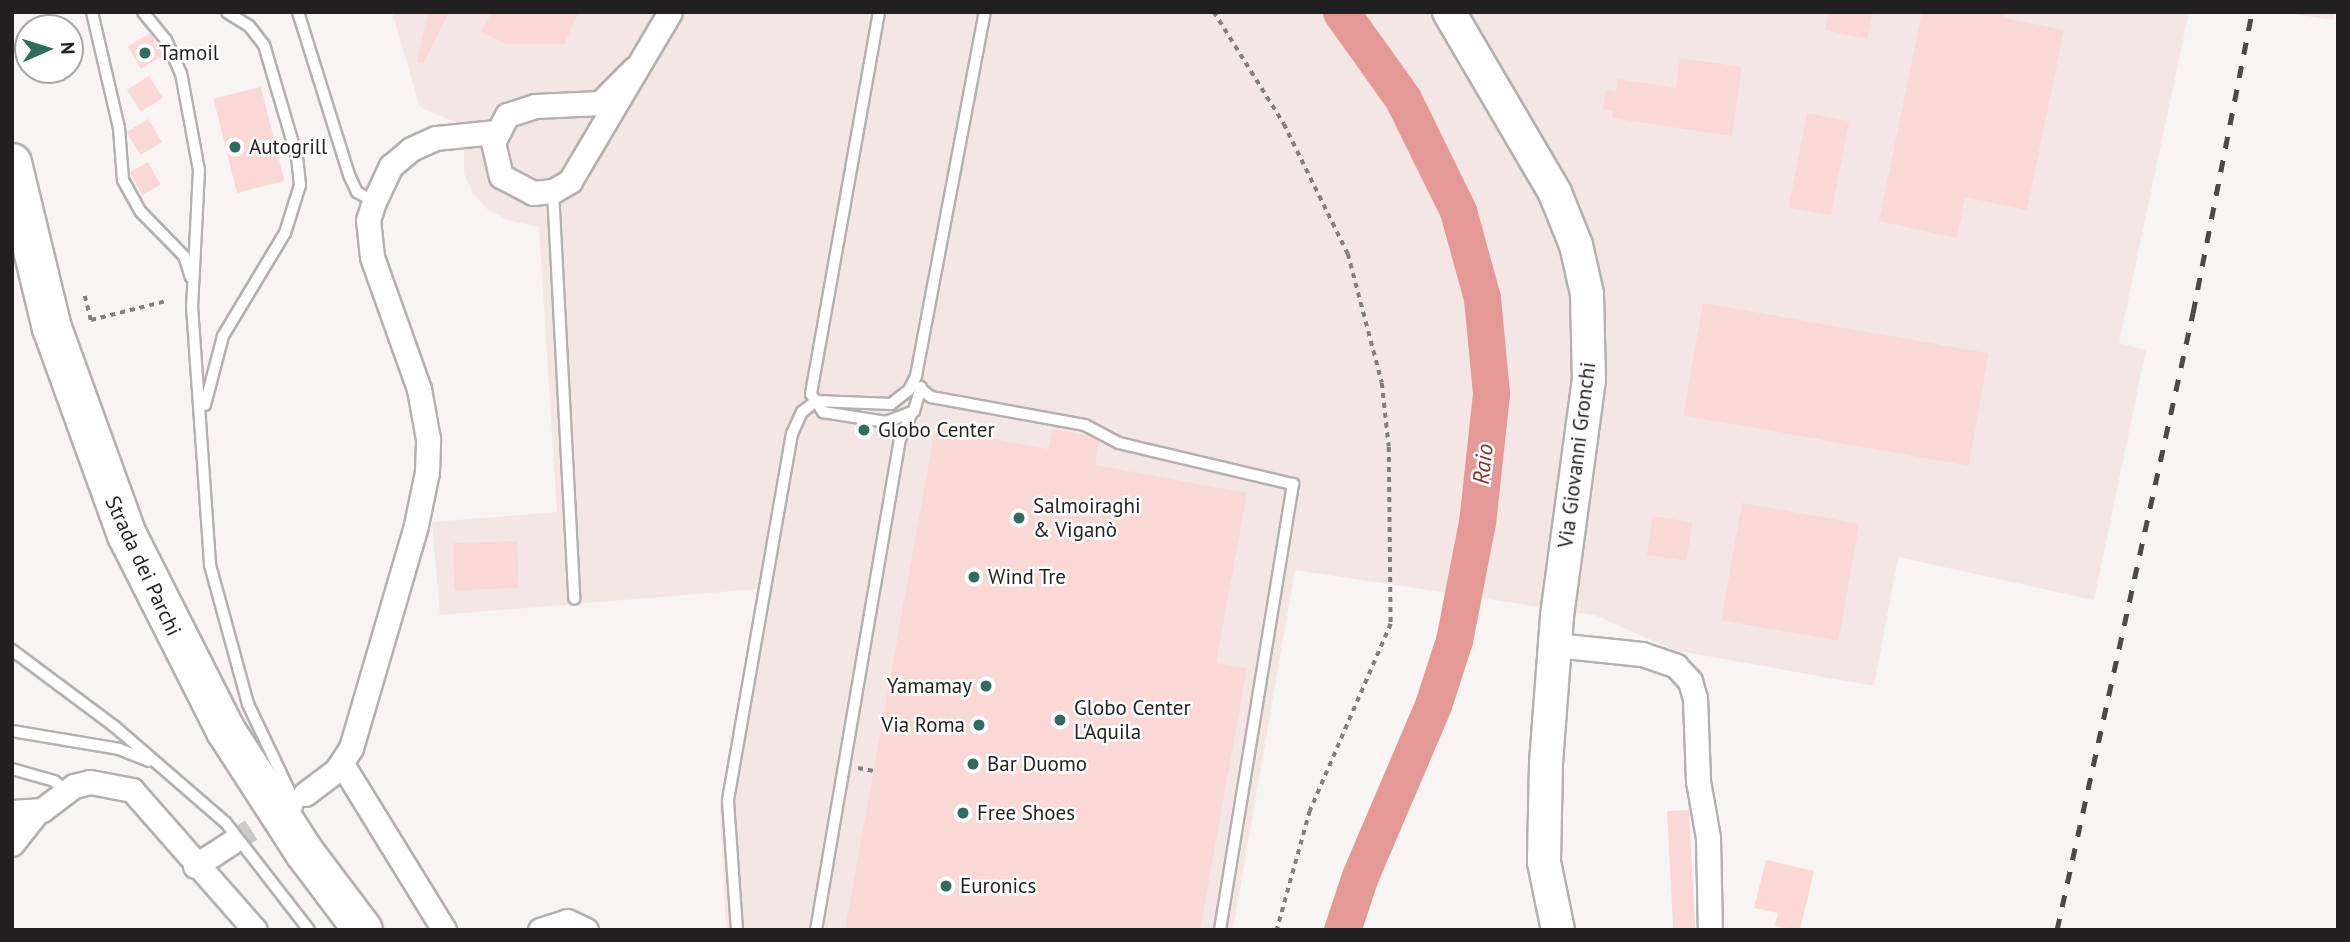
<!DOCTYPE html>
<meta charset="utf-8">
<style>
body{margin:0}
#map{position:relative;width:2350px;height:942px;overflow:hidden;background:#f8f4f3;font-family:"PT Sans",sans-serif}
div>[style]{position:absolute}
.built>*{inset:0;background:#f3e6e5}
.river>*{height:37px;margin:-18.5px;padding:0 18.5px;transform-origin:18.5px;border-radius:18.5px;background:#e49996}
.building>*{inset:0;background:#f9d8d6;transform-origin:0 0}
.minor-tunnel>*{height:23px;margin-top:-11.5px;transform-origin:0;background:repeating-linear-gradient(90deg,#cdc9c9 0 23px,transparent 0 34px)}
.path>*{height:3.5px;margin-top:-1.75px;transform-origin:0;background:repeating-linear-gradient(90deg,#827f7f 0 5px,transparent 0 10px)}
.roads{filter:drop-shadow(2px 0 #b5b0b0) drop-shadow(-2px 0 #b5b0b0) drop-shadow(0 2px #b5b0b0) drop-shadow(0 -2px #b5b0b0)}
.service>*{height:10px;margin:-5px;padding:0 5px;transform-origin:5px;border-radius:5px;background:#fff}
.minor>*{height:23px;margin:-11.5px;padding:0 11.5px;transform-origin:11.5px;border-radius:11.5px;background:#fff}
.secondary>*{height:32px;margin:-16px;padding:0 16px;transform-origin:16px;border-radius:16px;background:#fff}
.motorway>*{height:38px;margin:-19px;padding:0 19px;transform-origin:19px;border-radius:19px;background:#fff}
.rail>*{height:5px;margin-top:-2.5px;transform-origin:0;background:repeating-linear-gradient(90deg,#4c4949 0 12px,transparent 0 24px)}
.dots>*{width:19px;height:19px;translate:-50% -50%;box-sizing:border-box;border:4px solid #fff;border-radius:50%}
span{translate:-50% -50%;white-space:nowrap;text-align:center;line-height:1.15;-webkit-text-stroke:5px #fff;paint-order:stroke}
.poi-label{font-size:21px;color:#211f1f}
.left{translate:0 -50%;text-align:left}
.right{translate:-100% -50%;text-align:right}
.street-label{font-size:21px;color:#211f1f}
.water-label{font-size:23px;color:#883032;font-style:italic}
.frame{position:absolute;inset:0;border:14px solid #211f1f;pointer-events:none}
.north{position:absolute;left:14px;top:14px;width:70px;height:70px;box-sizing:border-box;background:#fff;border:2px solid #a6a5a5;border-radius:50%;rotate:87deg;font-size:19px;font-weight:700;line-height:28px;text-align:center;color:#211f1f}
.north::after{content:'';display:block;margin:auto;width:24px;height:32px;background:#2e6d5b;clip-path:polygon(50% 0,100% 100%,50% 72%,0 100%)}
</style>
<div id="map">
<div class="built">
<div style="clip-path:polygon(392px 12px,2189px 12px,2119px 343px,2146px 350px,2094px 600px,1898px 557px,1874px 686px,1674px 650px,1594px 615px,1295px 570px,1233px 930px,726px 930px,720px 808px,757px 589px,440px 615px,432px 522px,557px 512px,539px 227px,508px 220px,487px 209px,472px 192px,464px 173px,464px 126px,420px 107px)"></div>
<div style="clip-path:polygon(2282px 12px,2335px 12px,2333px 20px)"></div>
</div>
<div class="river">
<div style="left:1341px;top:12px;width:107px;rotate:54.5deg"></div>
<div style="left:1403px;top:99px;width:125px;rotate:63.8deg"></div>
<div style="left:1458px;top:211px;width:90px;rotate:74.6deg"></div>
<div style="left:1482px;top:298px;width:96px;rotate:84.6deg"></div>
<div style="left:1491px;top:394px;width:129px;rotate:96.2deg"></div>
<div style="left:1477px;top:522px;width:120px;rotate:101deg"></div>
<div style="left:1454px;top:640px;width:68px;rotate:107.9deg"></div>
<div style="left:1433px;top:705px;width:186px;rotate:113.1deg"></div>
<div style="left:1360px;top:876px;width:57px;rotate:108.4deg"></div>
</div>
<div class="building">
<div style="clip-path:polygon(428px 12px,449px 12px,423px 64px,417px 62px)"></div>
<div style="clip-path:polygon(492px 12px,579px 12px,564px 44px,507px 44px,481px 32px)"></div>
<div style="clip-path:polygon(1829px 12px,1873px 12px,1867px 39px,1825px 30px)"></div>
<div style="clip-path:polygon(1922px 12px,2005px 12px,2004px 18px,2064px 30px,2027px 210px,1965px 197px,1957px 238px,1879px 221px)"></div>
<div style="left:150px;top:33px;width:26px;height:26px;rotate:59deg"></div>
<div style="clip-path:polygon(1680px 58px,1742px 67px,1732px 136px,1612px 118px,1613px 111px,1603px 109px,1606px 90px,1616px 92px,1618px 79px,1676px 88px)"></div>
<div style="left:149px;top:76px;width:26px;height:26px;rotate:58deg"></div>
<div style="left:261px;top:87px;width:97px;height:49px;rotate:76deg"></div>
<div style="left:1807px;top:113px;width:43px;height:96px;rotate:11deg"></div>
<div style="left:148px;top:119px;width:27px;height:25px;rotate:59deg"></div>
<div style="left:148px;top:162px;width:26px;height:21px;rotate:61deg"></div>
<div style="left:1703px;top:303px;width:290px;height:114px;rotate:10deg"></div>
<div style="clip-path:polygon(936px 423px,968px 429px,967px 434px,1048px 449px,1052px 429px,1088px 436px,1099px 441px,1095px 465px,1247px 493px,1216px 663px,1247px 668px,1200px 930px,845px 930px)"></div>
<div style="left:1742px;top:503px;width:119px;height:119px;rotate:10deg"></div>
<div style="left:1653px;top:516px;width:40px;height:39px;rotate:9deg"></div>
<div style="left:517px;top:541px;width:47px;height:64px;rotate:88deg"></div>
<div style="left:1689px;top:810px;width:118px;height:22px;rotate:87deg"></div>
<div style="clip-path:polygon(1766px 860px,1814px 871px,1800px 930px,1775px 926px,1778px 913px,1754px 908px)"></div>
</div>
<div class="minor-tunnel">
<div style="left:232px;top:842px;width:67px;rotate:-32.7deg"></div>
</div>
<div class="path">
<div style="left:1214px;top:12px;width:132px;rotate:58deg"></div>
<div style="left:1284px;top:124px;width:145px;rotate:63.8deg"></div>
<div style="left:1348px;top:254px;width:133px;rotate:75.2deg"></div>
<div style="left:1382px;top:383px;width:64px;rotate:83.8deg"></div>
<div style="left:1389px;top:447px;width:177px;rotate:89.4deg"></div>
<div style="left:1391px;top:624px;width:204px;rotate:113.4deg"></div>
<div style="left:1310px;top:811px;width:123px;rotate:105.5deg"></div>
<div style="left:85px;top:296px;width:25px;rotate:76deg"></div>
<div style="left:91px;top:320px;width:77px;rotate:-14.2deg"></div>
<div style="left:858px;top:768px;width:16px;rotate:11deg"></div>
</div>
<div class="roads">
<div class="service">
<div style="left:92px;top:12px;width:119px;rotate:76.9deg"></div>
<div style="left:119px;top:128px;width:52px;rotate:85.6deg"></div>
<div style="left:123px;top:180px;width:37px;rotate:61deg"></div>
<div style="left:141px;top:212px;width:62px;rotate:45.7deg"></div>
<div style="left:184px;top:256px;width:22px;rotate:72deg"></div>
<div style="left:143px;top:12px;width:36px;rotate:51deg"></div>
<div style="left:166px;top:40px;width:36px;rotate:66deg"></div>
<div style="left:181px;top:73px;width:99px;rotate:79.5deg"></div>
<div style="left:199px;top:170px;width:136px;rotate:92.9deg"></div>
<div style="left:192px;top:306px;width:260px;rotate:86deg"></div>
<div style="left:210px;top:565px;width:144px;rotate:74.7deg"></div>
<div style="left:248px;top:704px;width:114px;rotate:64.6deg"></div>
<div style="left:298px;top:12px;width:171px;rotate:72.6deg"></div>
<div style="left:349px;top:175px;width:19px;rotate:65deg"></div>
<div style="left:357px;top:192px;width:20px;rotate:30deg"></div>
<div style="left:879px;top:12px;width:388px;rotate:100.1deg"></div>
<div style="left:811px;top:394px;width:22px;rotate:56deg"></div>
<div style="left:823px;top:412px;width:64px;rotate:9deg"></div>
<div style="left:886px;top:422px;width:30px;rotate:-21deg"></div>
<div style="left:914px;top:411px;width:25px;rotate:-74deg"></div>
<div style="left:553px;top:191px;width:408px;rotate:87deg"></div>
<div style="left:921px;top:389px;width:13px;rotate:39deg"></div>
<div style="left:931px;top:397px;width:157px;rotate:10.3deg"></div>
<div style="left:1085px;top:425px;width:38px;rotate:28deg"></div>
<div style="left:1119px;top:443px;width:179px;rotate:13.3deg"></div>
<div style="left:1293px;top:484px;width:452px;rotate:99.3deg"></div>
<div style="left:205px;top:405px;width:71px;rotate:-75.4deg"></div>
<div style="left:223px;top:336px;width:120px;rotate:-59deg"></div>
<div style="left:285px;top:233px;width:50px;rotate:-72.6deg"></div>
<div style="left:300px;top:185px;width:28px;rotate:-96deg"></div>
<div style="left:297px;top:157px;width:117px;rotate:-106.4deg"></div>
<div style="left:264px;top:45px;width:24px;rotate:-128deg"></div>
<div style="left:249px;top:26px;width:26px;rotate:-148deg"></div>
<div style="left:12px;top:650px;width:127px;rotate:36.7deg"></div>
<div style="left:114px;top:726px;width:148px;rotate:40.9deg"></div>
<div style="left:226px;top:823px;width:135px;rotate:52.2deg"></div>
<div style="left:12px;top:731px;width:109px;rotate:9.5deg"></div>
<div style="left:119px;top:749px;width:32px;rotate:22deg"></div>
<div style="left:12px;top:769px;width:44px;rotate:15.9deg"></div>
<div style="left:54px;top:781px;width:16px;rotate:38deg"></div>
<div style="left:737px;top:930px;width:130px;rotate:-94deg"></div>
<div style="left:728px;top:800px;width:372px;rotate:-80.1deg"></div>
<div style="left:792px;top:434px;width:24px;rotate:-66deg"></div>
<div style="left:802px;top:412px;width:18px;rotate:-38deg"></div>
<div style="left:816px;top:401px;width:75px;rotate:2.3deg"></div>
<div style="left:891px;top:404px;width:23px;rotate:-38deg"></div>
<div style="left:909px;top:390px;width:16px;rotate:-63deg"></div>
<div style="left:916px;top:376px;width:370px;rotate:-79.3deg"></div>
<div style="left:816px;top:930px;width:498px;rotate:-80.3deg"></div>
<div style="left:900px;top:439px;width:27px;rotate:-66deg"></div>
</div>
<div class="minor">
<div style="left:635px;top:68px;width:49px;rotate:135deg"></div>
<div style="left:600px;top:103px;width:65px;rotate:177.4deg"></div>
<div style="left:535px;top:106px;width:29px;rotate:162deg"></div>
<div style="left:507px;top:115px;width:30px;rotate:117deg"></div>
<div style="left:493px;top:142px;width:35px;rotate:77deg"></div>
<div style="left:501px;top:176px;width:36px;rotate:28deg"></div>
<div style="left:533px;top:193px;width:20px;rotate:-6deg"></div>
<div style="left:553px;top:191px;width:20px;rotate:-30deg"></div>
<div style="left:570px;top:181px;width:196px;rotate:-59.4deg"></div>
<div style="left:1555px;top:645px;width:87px;rotate:5.9deg"></div>
<div style="left:1642px;top:654px;width:36px;rotate:19deg"></div>
<div style="left:1676px;top:666px;width:21px;rotate:47deg"></div>
<div style="left:1690px;top:681px;width:18px;rotate:74deg"></div>
<div style="left:1695px;top:698px;width:83px;rotate:87.9deg"></div>
<div style="left:1698px;top:781px;width:58px;rotate:80deg"></div>
<div style="left:1708px;top:838px;width:92px;rotate:88.8deg"></div>
<div style="left:342px;top:764px;width:195px;rotate:58.4deg"></div>
<div style="left:305px;top:794px;width:39px;rotate:-37deg"></div>
<div style="left:336px;top:771px;width:27px;rotate:-57deg"></div>
<div style="left:351px;top:748px;width:232px;rotate:-73.7deg"></div>
<div style="left:416px;top:525px;width:54px;rotate:-78.3deg"></div>
<div style="left:427px;top:472px;width:33px;rotate:-88deg"></div>
<div style="left:428px;top:439px;width:51px;rotate:-100.2deg"></div>
<div style="left:419px;top:389px;width:140px;rotate:-109.6deg"></div>
<div style="left:372px;top:257px;width:37px;rotate:-96deg"></div>
<div style="left:368px;top:220px;width:19px;rotate:-72deg"></div>
<div style="left:374px;top:202px;width:40px;rotate:-65deg"></div>
<div style="left:391px;top:166px;width:26px;rotate:-40deg"></div>
<div style="left:411px;top:149px;width:27px;rotate:-24deg"></div>
<div style="left:436px;top:138px;width:59px;rotate:-5.8deg"></div>
<div style="left:12px;top:812px;width:30px;rotate:-4deg"></div>
<div style="left:42px;top:810px;width:40px;rotate:-37deg"></div>
<div style="left:74px;top:786px;width:16px;rotate:-14deg"></div>
<div style="left:90px;top:782px;width:43px;rotate:10.8deg"></div>
<div style="left:132px;top:790px;width:186px;rotate:48.7deg"></div>
<div style="left:12px;top:844px;width:42px;rotate:-51.8deg"></div>
<div style="left:195px;top:866px;width:44px;rotate:-33deg"></div>
<div style="left:540px;top:930px;width:28px;rotate:-18deg"></div>
<div style="left:567px;top:921px;width:21px;rotate:25deg"></div>
</div>
<div class="secondary">
<div style="left:1449px;top:12px;width:210px;rotate:59.6deg"></div>
<div style="left:1555px;top:193px;width:56px;rotate:68deg"></div>
<div style="left:1576px;top:245px;width:50px;rotate:77.3deg"></div>
<div style="left:1587px;top:294px;width:85px;rotate:88.7deg"></div>
<div style="left:1589px;top:379px;width:240px;rotate:97.7deg"></div>
<div style="left:1557px;top:617px;width:147px;rotate:94.3deg"></div>
<div style="left:1546px;top:764px;width:98px;rotate:91.2deg"></div>
<div style="left:1544px;top:862px;width:69px;rotate:78.4deg"></div>
</div>
<div class="motorway">
<div style="left:12px;top:163px;width:170px;rotate:76.4deg"></div>
<div style="left:52px;top:328px;width:220px;rotate:70.1deg"></div>
<div style="left:127px;top:535px;width:220px;rotate:63.2deg"></div>
<div style="left:226px;top:731px;width:145px;rotate:57.1deg"></div>
<div style="left:305px;top:853px;width:96px;rotate:53deg"></div>
</div>
</div>
<div class="rail">
<div style="left:2057px;top:930px;width:632px;rotate:-77.57deg"></div>
<div style="left:2193px;top:313px;width:307px;rotate:-78.9deg"></div>
</div>
<div class="dots">
<div style="left:145px;top:53px;background:#2e6d5b"></div>
<div style="left:235px;top:147px;background:#2e6d5b"></div>
<div style="left:864px;top:430px;background:#2e6d5b"></div>
<div style="left:1019px;top:518px;background:#2e6d5b"></div>
<div style="left:974px;top:577px;background:#2e6d5b"></div>
<div style="left:986px;top:686px;background:#2e6d5b"></div>
<div style="left:1060px;top:720px;background:#2e6d5b"></div>
<div style="left:979px;top:725px;background:#2e6d5b"></div>
<div style="left:973px;top:764px;background:#2e6d5b"></div>
<div style="left:963px;top:813px;background:#2e6d5b"></div>
<div style="left:946px;top:886px;background:#2e6d5b"></div>
</div>
<div class="poi-label">
<span class="left" style="left:159px;top:53px">Tamoil</span>
<span class="left" style="left:249px;top:147px">Autogrill</span>
<span class="left" style="left:878px;top:430px">Globo Center</span>
<span class="left" style="left:1033px;top:518px">Salmoiraghi<br>&amp; Viganò</span>
<span class="left" style="left:988px;top:577px">Wind Tre</span>
<span class="right" style="left:972px;top:686px">Yamamay</span>
<span class="left" style="left:1074px;top:720px">Globo Center<br>L'Aquila</span>
<span class="right" style="left:965px;top:725px">Via Roma</span>
<span class="left" style="left:987px;top:764px">Bar Duomo</span>
<span class="left" style="left:977px;top:813px">Free Shoes</span>
<span class="left" style="left:960px;top:886px">Euronics</span>
</div>
<div class="street-label">
<span style="left:1577px;top:455px;rotate:-83deg">Via Giovanni Gronchi</span>
<span style="left:143px;top:566px;rotate:65deg">Strada dei Parchi</span>
</div>
<div class="water-label">
<span style="left:1483px;top:464px;rotate:-84deg">Raio</span>
</div>
<div class="frame"></div>
<div class="north">N</div>
</div>
